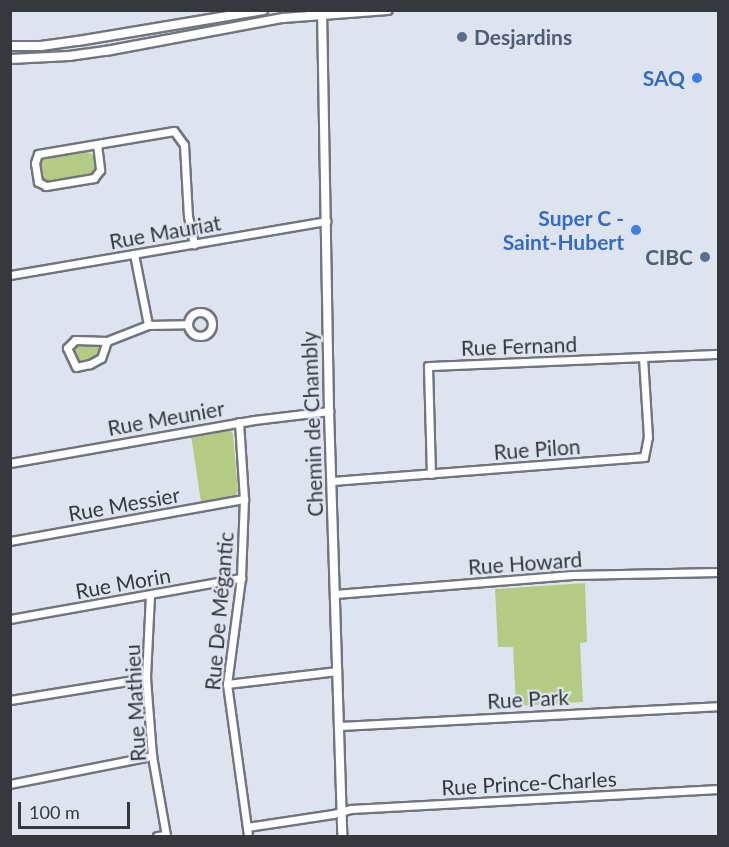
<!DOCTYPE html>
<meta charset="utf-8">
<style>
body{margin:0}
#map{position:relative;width:729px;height:847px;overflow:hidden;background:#dee4ef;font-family:Lato,sans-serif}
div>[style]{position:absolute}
.green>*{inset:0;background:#b4cb84}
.roads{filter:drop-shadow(2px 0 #70757f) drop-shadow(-2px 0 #70757f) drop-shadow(0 2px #70757f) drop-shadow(0 -2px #70757f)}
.minor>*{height:7px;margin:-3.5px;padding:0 3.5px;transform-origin:3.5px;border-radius:3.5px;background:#fff}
.minor>.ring{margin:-3.5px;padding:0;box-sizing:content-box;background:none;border:7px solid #fff;border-radius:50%}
.tertiary>*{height:8px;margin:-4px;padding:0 4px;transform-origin:4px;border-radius:4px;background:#fff}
.dots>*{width:16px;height:16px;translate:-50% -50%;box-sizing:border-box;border:3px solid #dee4ef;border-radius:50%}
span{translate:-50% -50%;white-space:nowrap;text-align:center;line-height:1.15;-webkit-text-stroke:4.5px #dee4ef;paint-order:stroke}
.service-label{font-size:21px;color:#4e5e75;font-weight:700}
.left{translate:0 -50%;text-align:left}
.right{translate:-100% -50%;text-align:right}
.shop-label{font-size:21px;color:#366cbe;font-weight:700}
.street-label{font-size:21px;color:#35383c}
.frame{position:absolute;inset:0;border:12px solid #35383c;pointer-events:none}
.scale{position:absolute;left:18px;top:802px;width:112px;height:27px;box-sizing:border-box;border:3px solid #35383c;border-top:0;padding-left:8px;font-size:18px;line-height:21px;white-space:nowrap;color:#35383c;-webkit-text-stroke:4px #dee4ef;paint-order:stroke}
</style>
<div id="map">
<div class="green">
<div style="clip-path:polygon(85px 150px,93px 155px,95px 167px,90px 175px,51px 182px,43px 179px,39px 165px,45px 157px)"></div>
<div style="clip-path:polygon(104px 342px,99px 357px,90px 363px,77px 365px,70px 348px,77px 343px)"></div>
<div style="clip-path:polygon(228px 428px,233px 434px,238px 491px,235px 496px,201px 502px,191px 435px)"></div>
<div style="clip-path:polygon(585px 583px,587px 642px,580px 643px,583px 702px,516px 706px,513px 647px,498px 647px,495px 589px)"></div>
</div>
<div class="roads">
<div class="minor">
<div style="left:97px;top:144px;width:26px;rotate:83deg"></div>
<div style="left:100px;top:170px;width:10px;rotate:127deg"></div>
<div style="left:94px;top:178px;width:49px;rotate:170.5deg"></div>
<div style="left:46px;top:186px;width:9px;rotate:-153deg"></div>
<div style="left:38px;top:182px;width:19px;rotate:-99deg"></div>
<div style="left:35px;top:163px;width:9px;rotate:-72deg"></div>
<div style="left:38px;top:154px;width:60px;rotate:-9.6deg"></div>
<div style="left:97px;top:144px;width:78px;rotate:-9.6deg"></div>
<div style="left:174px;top:131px;width:17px;rotate:54deg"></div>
<div style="left:184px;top:145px;width:71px;rotate:86.8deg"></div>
<div style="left:188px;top:216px;width:29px;rotate:78deg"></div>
<div style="left:134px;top:254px;width:72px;rotate:78.8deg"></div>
<div style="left:10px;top:275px;width:321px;rotate:-9.7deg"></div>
<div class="ring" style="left:188px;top:312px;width:17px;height:17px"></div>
<div style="left:107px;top:341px;width:18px;rotate:109deg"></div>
<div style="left:101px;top:358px;width:13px;rotate:151deg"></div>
<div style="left:90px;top:364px;width:14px;rotate:168deg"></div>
<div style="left:76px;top:367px;width:21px;rotate:-115deg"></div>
<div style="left:67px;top:348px;width:11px;rotate:-45deg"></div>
<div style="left:75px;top:340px;width:32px;rotate:2deg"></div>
<div style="left:107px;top:341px;width:44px;rotate:-21.3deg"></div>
<div style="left:148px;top:325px;width:39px;rotate:-1deg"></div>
<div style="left:239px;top:422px;width:77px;rotate:86.3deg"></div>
<div style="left:244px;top:499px;width:79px;rotate:92.2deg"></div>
<div style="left:241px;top:578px;width:107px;rotate:97.5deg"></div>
<div style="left:227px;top:684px;width:153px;rotate:82.1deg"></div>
<div style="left:10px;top:463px;width:248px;rotate:-10deg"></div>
<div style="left:254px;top:420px;width:76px;rotate:-6.8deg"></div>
<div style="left:431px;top:474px;width:108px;rotate:-91.6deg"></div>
<div style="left:428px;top:366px;width:290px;rotate:-2.4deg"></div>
<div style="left:332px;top:481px;width:313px;rotate:-4.4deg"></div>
<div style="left:644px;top:457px;width:20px;rotate:-79deg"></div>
<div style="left:648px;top:437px;width:80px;rotate:-93.6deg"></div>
<div style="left:10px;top:541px;width:238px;rotate:-10.2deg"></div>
<div style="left:335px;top:594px;width:238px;rotate:-4.6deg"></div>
<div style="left:572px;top:575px;width:146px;rotate:-1.2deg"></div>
<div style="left:150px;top:595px;width:83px;rotate:92.8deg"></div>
<div style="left:146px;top:678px;width:78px;rotate:85.6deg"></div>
<div style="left:152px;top:756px;width:80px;rotate:80deg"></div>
<div style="left:166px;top:835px;width:9px;rotate:174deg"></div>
<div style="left:10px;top:619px;width:235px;rotate:-10.1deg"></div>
<div style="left:227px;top:684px;width:111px;rotate:-6.7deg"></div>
<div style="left:10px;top:700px;width:138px;rotate:-9.2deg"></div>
<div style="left:339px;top:726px;width:380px;rotate:-3deg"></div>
<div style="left:10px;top:784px;width:145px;rotate:-11.2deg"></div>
<div style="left:247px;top:827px;width:87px;rotate:-8.6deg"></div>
<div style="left:333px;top:814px;width:19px;rotate:-16deg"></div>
<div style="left:351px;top:809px;width:368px;rotate:-3.1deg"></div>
</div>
<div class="tertiary">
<div style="left:322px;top:10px;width:401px;rotate:89deg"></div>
<div style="left:329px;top:411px;width:425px;rotate:88.2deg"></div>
<div style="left:10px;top:46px;width:31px"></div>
<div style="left:41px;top:46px;width:37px;rotate:-8deg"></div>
<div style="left:78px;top:41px;width:188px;rotate:-9.5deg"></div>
<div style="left:10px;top:59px;width:59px;rotate:-2.9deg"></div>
<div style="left:69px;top:56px;width:37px;rotate:-8deg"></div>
<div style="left:106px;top:51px;width:180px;rotate:-10.6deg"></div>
<div style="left:283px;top:18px;width:105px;rotate:-4.4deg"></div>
</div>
</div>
<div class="dots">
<div style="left:462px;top:37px;background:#5c6f8a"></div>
<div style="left:697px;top:78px;background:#3f7fe0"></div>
<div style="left:636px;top:230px;background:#3f7fe0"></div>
<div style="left:705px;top:257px;background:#5c6f8a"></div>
</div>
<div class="service-label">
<span class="left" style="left:474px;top:37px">Desjardins</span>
<span class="right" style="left:693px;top:257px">CIBC</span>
</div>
<div class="shop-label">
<span class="right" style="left:685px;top:78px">SAQ</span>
<span class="right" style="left:624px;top:230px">Super C -<br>Saint-Hubert</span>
</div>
<div class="street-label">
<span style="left:165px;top:232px;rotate:-10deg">Rue Mauriat</span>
<span style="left:519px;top:346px;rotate:-2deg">Rue Fernand</span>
<span style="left:166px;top:418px;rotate:-10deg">Rue Meunier</span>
<span style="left:312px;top:424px;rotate:-92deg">Chemin de Chambly</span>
<span style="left:537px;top:449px;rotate:-4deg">Rue Pilon</span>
<span style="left:124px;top:504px;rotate:-10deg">Rue Messier</span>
<span style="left:525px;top:563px;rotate:-4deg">Rue Howard</span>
<span style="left:123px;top:583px;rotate:-10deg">Rue Morin</span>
<span style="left:219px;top:611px;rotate:-85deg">Rue De Mégantic</span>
<span style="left:528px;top:699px;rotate:-3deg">Rue Park</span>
<span style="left:135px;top:703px;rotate:-93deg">Rue Mathieu</span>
<span style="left:529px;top:783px;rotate:-3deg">Rue Prince-Charles</span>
</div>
<div class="frame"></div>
<div class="scale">100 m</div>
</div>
